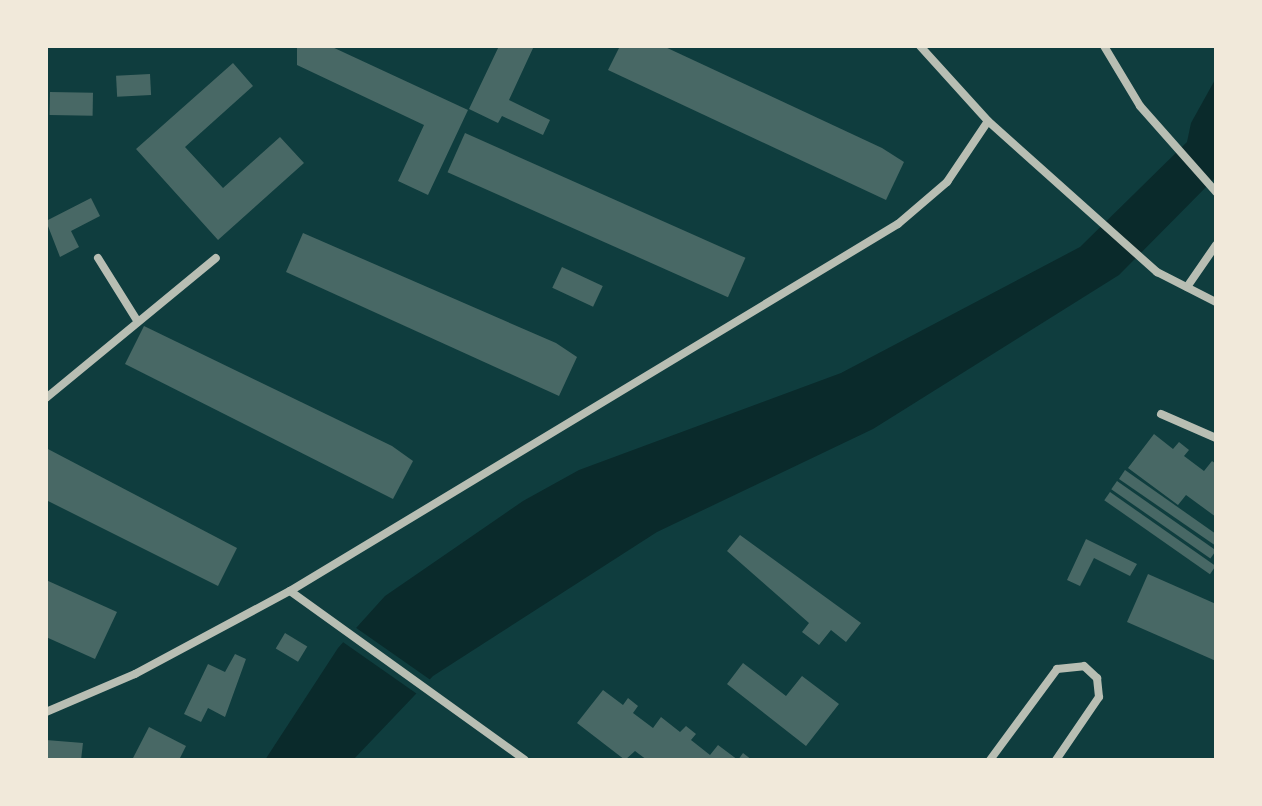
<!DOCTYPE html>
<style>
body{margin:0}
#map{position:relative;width:1262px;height:806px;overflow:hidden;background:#0f3d3e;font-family:"Public Sans",sans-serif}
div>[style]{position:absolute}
.water>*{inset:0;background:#0a2a2b}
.pier>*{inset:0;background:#0f3d3e}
.building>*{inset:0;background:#486865;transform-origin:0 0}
.minor>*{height:8px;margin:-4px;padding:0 4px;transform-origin:4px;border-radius:4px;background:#b8beb3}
span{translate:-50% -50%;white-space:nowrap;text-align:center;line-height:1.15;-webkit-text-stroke:6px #f1e9da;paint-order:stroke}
.frame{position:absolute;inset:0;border:48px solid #f1e9da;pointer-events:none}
</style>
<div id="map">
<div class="water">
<div style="clip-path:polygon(1216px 78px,1216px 177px,1119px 275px,873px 429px,657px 532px,433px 676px,353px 760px,265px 760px,338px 648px,385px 596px,523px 501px,579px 470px,841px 373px,1080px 247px,1187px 142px,1191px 123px)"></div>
</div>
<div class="pier">
<div style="clip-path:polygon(352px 625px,432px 681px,429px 686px,420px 696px,340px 640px)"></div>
</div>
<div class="building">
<div style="clip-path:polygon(297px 46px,330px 46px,468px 110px,428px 195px,398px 181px,424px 125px,297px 65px)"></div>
<div style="clip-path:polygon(499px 46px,534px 46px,509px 100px,550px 120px,543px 135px,502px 116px,498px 123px,469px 109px)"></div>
<div style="clip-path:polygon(620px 46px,663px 46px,882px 148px,904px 162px,886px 200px,608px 70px)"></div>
<div style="clip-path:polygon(233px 63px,253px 86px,185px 147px,223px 188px,280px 137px,304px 163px,218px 240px,136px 149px)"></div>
<div style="left:150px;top:74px;width:21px;height:34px;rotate:87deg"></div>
<div style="left:50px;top:92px;width:43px;height:23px;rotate:1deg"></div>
<div style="left:465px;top:133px;width:307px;height:43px;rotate:24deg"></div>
<div style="clip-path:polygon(91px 198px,100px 216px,71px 231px,79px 247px,60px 257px,46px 221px)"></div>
<div style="clip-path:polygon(303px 233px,556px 343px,577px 357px,559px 396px,286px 272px)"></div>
<div style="left:562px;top:267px;width:45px;height:23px;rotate:25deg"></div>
<div style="clip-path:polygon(144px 326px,392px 446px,413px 461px,393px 499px,125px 364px)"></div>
<div style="clip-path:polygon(1154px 434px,1173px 449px,1179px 442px,1189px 450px,1184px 456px,1204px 471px,1212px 461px,1216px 464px,1216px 517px,1186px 495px,1178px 505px,1128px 468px)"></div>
<div style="clip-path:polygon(46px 448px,237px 548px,218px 586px,46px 500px)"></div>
<div style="clip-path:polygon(1125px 470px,1216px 534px,1216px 546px,1119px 479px)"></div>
<div style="left:1117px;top:481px;width:121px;height:10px;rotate:35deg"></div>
<div style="left:1110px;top:492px;width:129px;height:10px;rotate:35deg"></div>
<div style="clip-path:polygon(740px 535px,861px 623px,846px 642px,831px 630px,819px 645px,802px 632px,809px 623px,727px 551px)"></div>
<div style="clip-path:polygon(1086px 539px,1137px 564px,1130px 576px,1094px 558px,1080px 586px,1067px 580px)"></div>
<div style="clip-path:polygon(1148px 574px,1216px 604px,1216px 661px,1127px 622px)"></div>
<div style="clip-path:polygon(46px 580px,117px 612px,95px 659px,46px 637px)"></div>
<div style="left:285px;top:633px;width:26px;height:18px;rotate:31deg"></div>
<div style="clip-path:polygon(235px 654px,246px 659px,225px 717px,208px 708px,201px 722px,184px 714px,208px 664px,225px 672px)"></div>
<div style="clip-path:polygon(743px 663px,786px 696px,802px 676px,839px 704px,806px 746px,727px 684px)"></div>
<div style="clip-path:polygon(603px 690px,623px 705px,628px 698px,638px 706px,633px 713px,653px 728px,661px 717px,680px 732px,686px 726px,696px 734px,691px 740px,710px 755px,718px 745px,738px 760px,743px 753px,752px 760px,647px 760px,635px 751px,625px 760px,577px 723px)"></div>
<div style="clip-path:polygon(149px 727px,186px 746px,179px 760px,132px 760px)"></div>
<div style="clip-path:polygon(46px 740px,83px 743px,81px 760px,46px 760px)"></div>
</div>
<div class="minor">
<div style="left:1104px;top:46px;width:70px;rotate:59deg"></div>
<div style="left:1140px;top:106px;width:115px;rotate:48.5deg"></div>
<div style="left:988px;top:121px;width:227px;rotate:41.8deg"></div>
<div style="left:1157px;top:272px;width:66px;rotate:27deg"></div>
<div style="left:98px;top:258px;width:75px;rotate:58deg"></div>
<div style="left:1187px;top:287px;width:51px;rotate:-55.4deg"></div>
<div style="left:46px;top:398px;width:220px;rotate:-39.5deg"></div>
<div style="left:1161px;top:414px;width:60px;rotate:23.6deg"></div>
<div style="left:290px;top:591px;width:289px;rotate:35.7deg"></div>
<div style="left:46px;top:712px;width:97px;rotate:-23.1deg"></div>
<div style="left:135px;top:674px;width:176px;rotate:-28.2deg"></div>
<div style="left:290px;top:591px;width:710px;rotate:-31.12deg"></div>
<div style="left:898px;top:224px;width:65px;rotate:-40.6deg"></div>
<div style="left:947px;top:182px;width:73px;rotate:-56.1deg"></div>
<div style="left:988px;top:121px;width:101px;rotate:-132.2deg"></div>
<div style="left:990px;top:760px;width:113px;rotate:-53.6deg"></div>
<div style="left:1057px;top:669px;width:27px;rotate:-6deg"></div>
<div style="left:1084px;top:666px;width:18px;rotate:43deg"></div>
<div style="left:1097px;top:678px;width:19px;rotate:84deg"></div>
<div style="left:1099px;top:697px;width:76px;rotate:124.3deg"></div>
</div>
<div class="frame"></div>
</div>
